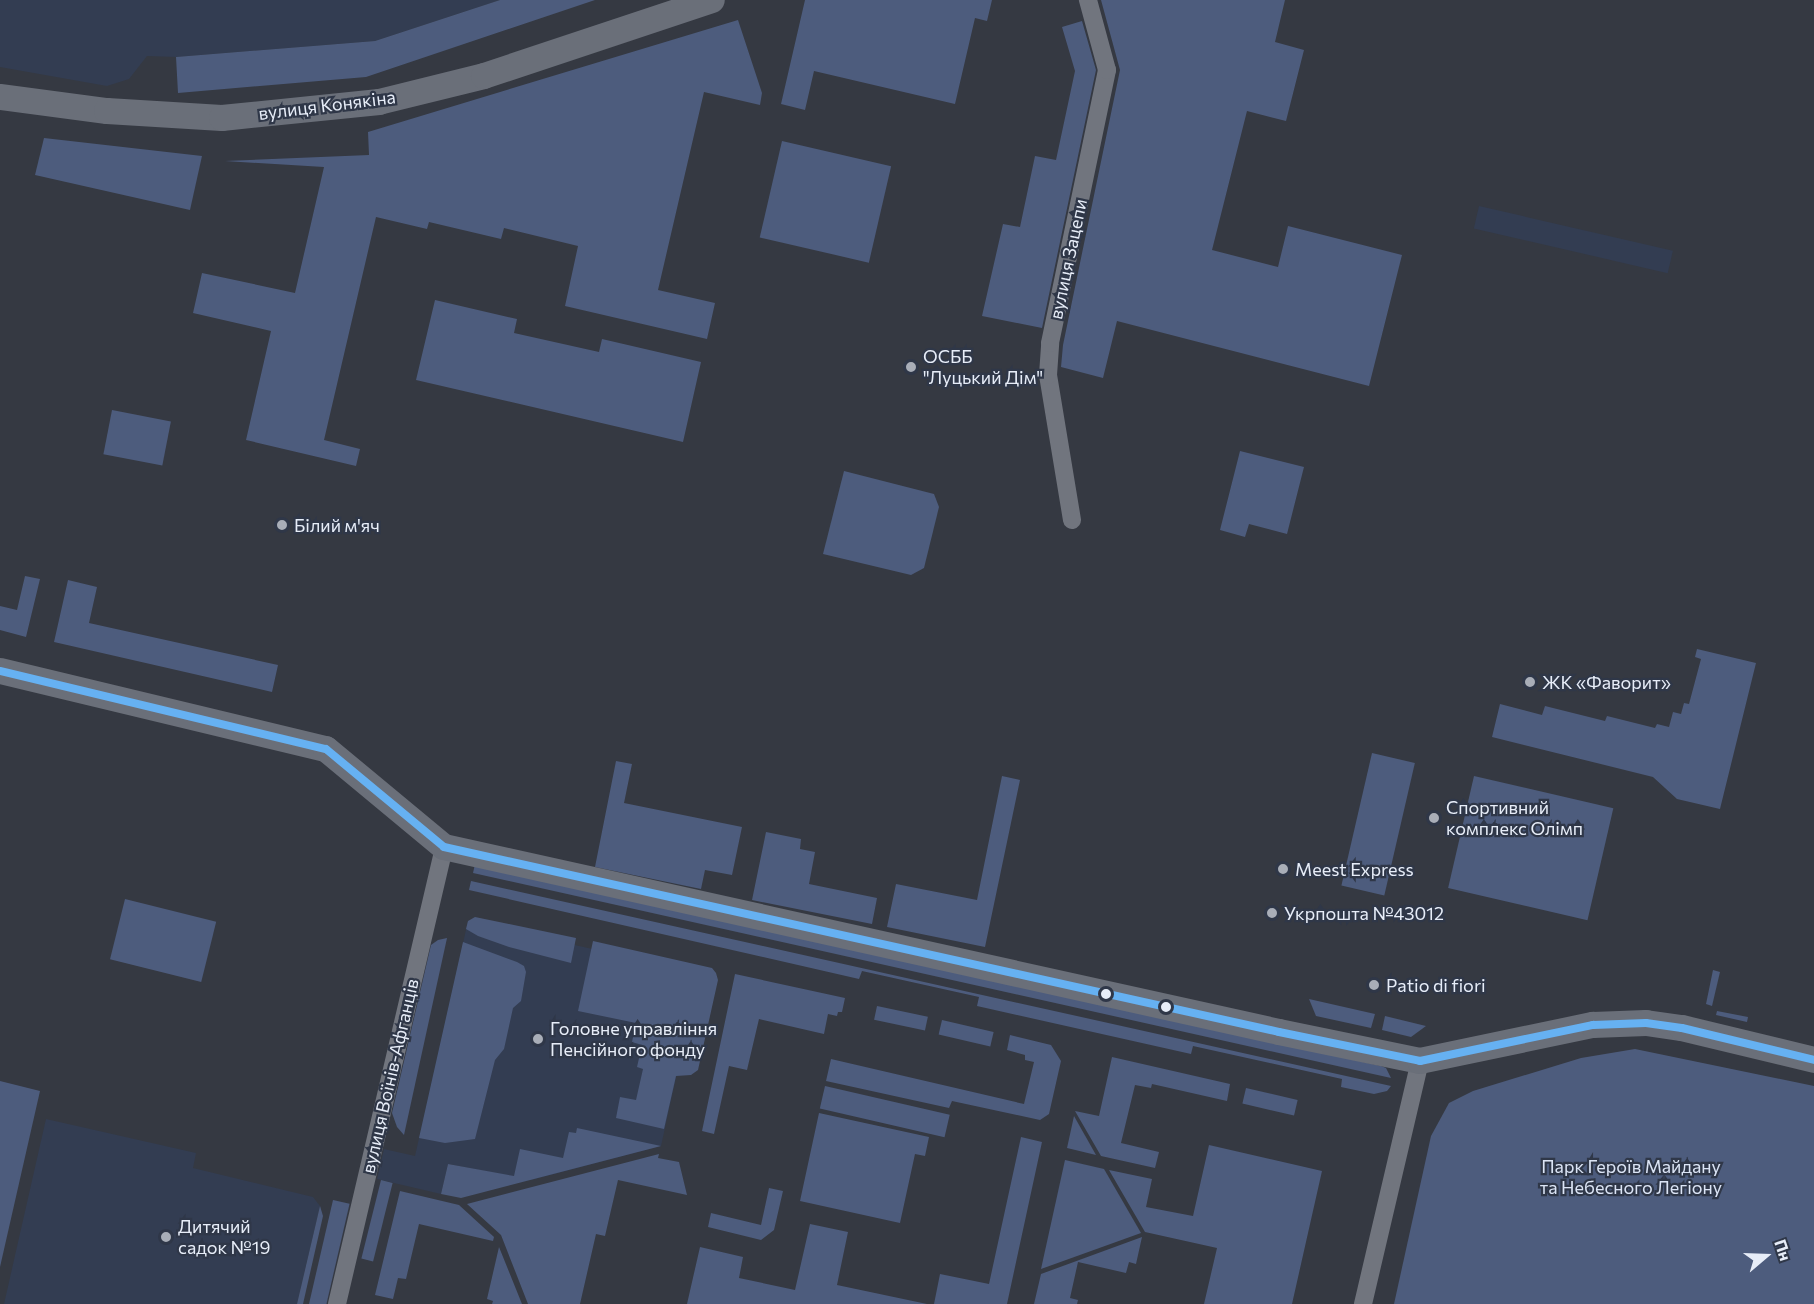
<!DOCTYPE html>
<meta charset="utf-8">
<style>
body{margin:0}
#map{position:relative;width:1814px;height:1304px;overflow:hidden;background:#353942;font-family:Commissioner,sans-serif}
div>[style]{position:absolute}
.built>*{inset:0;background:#333d52;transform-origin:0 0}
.green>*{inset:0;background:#4d5c7d;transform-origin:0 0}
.street>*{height:18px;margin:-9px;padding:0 9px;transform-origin:9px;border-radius:9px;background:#71757e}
.secondary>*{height:26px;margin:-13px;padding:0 13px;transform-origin:13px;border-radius:13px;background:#6a6f79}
.bus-1>*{height:8px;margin:-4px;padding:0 4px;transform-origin:4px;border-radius:4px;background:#66b1f2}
.dots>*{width:16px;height:16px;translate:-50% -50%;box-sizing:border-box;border:3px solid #2f3748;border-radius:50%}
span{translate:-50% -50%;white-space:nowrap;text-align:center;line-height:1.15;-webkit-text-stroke:4.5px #2f3748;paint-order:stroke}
.street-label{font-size:18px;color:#e7edf8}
.poi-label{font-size:18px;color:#e7edf8}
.left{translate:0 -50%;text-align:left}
.park-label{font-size:18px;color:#dbe4f5}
.north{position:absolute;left:1736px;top:1226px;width:60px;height:60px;-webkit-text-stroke:4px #2f3748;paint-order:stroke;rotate:71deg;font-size:16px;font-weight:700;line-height:24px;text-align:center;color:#e7edf8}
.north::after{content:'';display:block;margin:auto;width:21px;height:27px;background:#e7edf8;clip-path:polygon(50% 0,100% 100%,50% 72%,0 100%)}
</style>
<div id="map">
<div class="built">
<div style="clip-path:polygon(0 0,500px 0,375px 41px,176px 57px,147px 56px,129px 79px,107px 86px,0 67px)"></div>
<div style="left:1479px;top:206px;width:199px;height:23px;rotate:13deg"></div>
<div style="clip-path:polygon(468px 921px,699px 973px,661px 1146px,531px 1180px,448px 1164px,441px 1194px,377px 1179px,384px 1149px,415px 1156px)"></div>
<div style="clip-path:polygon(46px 1119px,196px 1153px,193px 1168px,313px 1197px,320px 1206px,297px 1304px,4px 1304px)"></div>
</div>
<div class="green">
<div style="clip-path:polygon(500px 0,595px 0,366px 77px,178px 93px,176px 57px,375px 41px)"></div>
<div style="clip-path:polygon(805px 0,992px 0,987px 21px,975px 18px,955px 104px,814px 71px,805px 110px,781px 104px)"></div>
<div style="clip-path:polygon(1101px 0,1285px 0,1275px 42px,1304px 50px,1286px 121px,1247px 111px,1212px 250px,1278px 267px,1288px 226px,1402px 255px,1369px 386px,1117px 321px,1103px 378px,1061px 367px,1063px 345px,1120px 70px)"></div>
<div style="clip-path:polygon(738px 20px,762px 93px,760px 105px,704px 92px,658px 290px,715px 303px,707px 339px,565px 306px,578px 246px,504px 228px,501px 239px,429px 222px,427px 229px,376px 217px,324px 440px,360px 449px,356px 466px,246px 440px,271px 331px,193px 313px,202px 273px,295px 293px,324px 167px,225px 161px,369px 155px,368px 132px)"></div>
<div style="clip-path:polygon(1082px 21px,1096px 70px,1042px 328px,982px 316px,1003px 224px,1020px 227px,1035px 156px,1056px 160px,1075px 71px,1062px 27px)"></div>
<div style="clip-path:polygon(44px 138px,202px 156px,190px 210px,35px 175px)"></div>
<div style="left:782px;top:141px;width:112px;height:99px;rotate:13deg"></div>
<div style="clip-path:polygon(435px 300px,517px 319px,514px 333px,599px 352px,602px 339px,701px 362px,683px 442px,416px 380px)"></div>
<div style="left:112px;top:410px;width:60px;height:45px;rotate:11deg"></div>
<div style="clip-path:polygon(1240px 451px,1304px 467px,1287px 534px,1249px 524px,1245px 537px,1220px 530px)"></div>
<div style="clip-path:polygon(844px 471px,934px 494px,939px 507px,924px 568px,911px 575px,823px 554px)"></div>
<div style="clip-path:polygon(25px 576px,40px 579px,26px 637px,0 630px,0 606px,17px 610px)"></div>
<div style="clip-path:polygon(68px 580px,97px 587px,89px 623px,278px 665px,272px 692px,54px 642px)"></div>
<div style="clip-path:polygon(1697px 649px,1756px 663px,1720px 809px,1677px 799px,1653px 777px,1492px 737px,1500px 704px,1542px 715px,1545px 706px,1605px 721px,1607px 716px,1655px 728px,1657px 724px,1669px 727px,1673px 712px,1681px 714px,1684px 703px,1689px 704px,1701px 659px,1695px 657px)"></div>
<div style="left:1372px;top:753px;width:44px;height:136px;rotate:13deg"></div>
<div style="clip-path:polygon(616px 761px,632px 764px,624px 803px,742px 827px,732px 875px,705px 870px,701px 889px,595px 867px)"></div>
<div style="clip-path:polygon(1002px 776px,1020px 780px,985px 947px,887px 927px,896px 884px,977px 900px)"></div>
<div style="left:1474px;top:776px;width:143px;height:115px;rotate:13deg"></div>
<div style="clip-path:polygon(766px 832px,801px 839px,800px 849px,815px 852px,809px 884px,877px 898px,872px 924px,752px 900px)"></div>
<div style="clip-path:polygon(475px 864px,1381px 1066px,1386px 1068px,1391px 1078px,473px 873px)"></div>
<div style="clip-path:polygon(471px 881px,1391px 1086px,1387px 1091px,1374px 1094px,1341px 1087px,1342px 1079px,1193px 1046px,1191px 1054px,977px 1006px,979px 997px,862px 971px,859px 979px,469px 890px)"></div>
<div style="left:125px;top:899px;width:94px;height:62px;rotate:14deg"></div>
<div style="clip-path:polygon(475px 917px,576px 938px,571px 963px,509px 947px,478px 936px,466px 929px,468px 921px)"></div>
<div style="clip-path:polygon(447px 938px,404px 1135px,397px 1127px,392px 1113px,431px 945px,438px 940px)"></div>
<div style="clip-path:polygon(593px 941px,712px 968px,716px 973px,718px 980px,698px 1070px,691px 1075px,676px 1076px,664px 1129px,616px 1118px,620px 1097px,636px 1100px,643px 1069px,637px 1067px,642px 1045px,632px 1042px,636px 1023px,578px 1011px)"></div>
<div style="clip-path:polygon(463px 942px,517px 962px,524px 966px,526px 972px,521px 1001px,513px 1008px,504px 1049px,495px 1060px,475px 1139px,445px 1143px,419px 1138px)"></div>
<div style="clip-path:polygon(1713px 970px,1720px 972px,1712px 1006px,1706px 1004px)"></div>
<div style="clip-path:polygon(735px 974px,845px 998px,842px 1012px,838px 1012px,837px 1016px,828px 1014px,824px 1034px,759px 1019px,747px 1070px,729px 1066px,714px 1134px,702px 1131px)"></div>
<div style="clip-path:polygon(1309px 999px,1375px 1014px,1371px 1028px,1316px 1016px)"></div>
<div style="left:877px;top:1006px;width:52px;height:14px;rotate:12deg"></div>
<div style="clip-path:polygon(1717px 1011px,1748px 1017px,1747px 1022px,1716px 1015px)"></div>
<div style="clip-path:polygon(1385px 1016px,1426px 1026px,1411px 1037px,1382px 1030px)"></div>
<div style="left:942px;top:1020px;width:53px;height:15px;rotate:13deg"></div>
<div style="clip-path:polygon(1010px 1035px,1051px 1045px,1061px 1061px,1049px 1114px,1040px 1120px,952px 1101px,949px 1108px,826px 1081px,831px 1059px,1024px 1104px,1034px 1062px,1025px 1060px,1025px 1055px,1007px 1050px)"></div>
<div style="clip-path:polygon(1635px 1049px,1814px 1086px,1814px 1304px,1394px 1304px,1431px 1136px,1449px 1103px,1473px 1091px,1581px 1058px)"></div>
<div style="clip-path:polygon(1112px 1057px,1230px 1084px,1227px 1101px,1152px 1084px,1151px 1088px,1135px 1085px,1121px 1143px,1159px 1152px,1155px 1168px,1101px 1156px,1075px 1111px,1099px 1116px)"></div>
<div style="clip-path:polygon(0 1081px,40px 1091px,0 1267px)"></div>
<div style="left:825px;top:1086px;width:128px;height:23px;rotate:13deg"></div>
<div style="left:1246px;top:1088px;width:53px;height:16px;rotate:13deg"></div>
<div style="clip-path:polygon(819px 1113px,929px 1137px,925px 1156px,915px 1154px,900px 1223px,800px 1201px)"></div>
<div style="clip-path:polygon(1074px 1116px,1096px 1155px,1067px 1148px)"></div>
<div style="clip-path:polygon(577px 1128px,661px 1146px,461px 1198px,441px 1194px,448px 1164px,514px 1176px,520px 1149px,563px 1158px,569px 1132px,576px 1133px)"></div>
<div style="clip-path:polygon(1021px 1137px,1042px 1142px,1007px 1304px,934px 1304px,940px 1274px,989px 1284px)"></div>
<div style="clip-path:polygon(1209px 1145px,1322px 1171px,1292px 1304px,1204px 1304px,1217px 1248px,1145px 1232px,1109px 1170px,1152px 1179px,1146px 1207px,1193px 1216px)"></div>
<div style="clip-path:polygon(659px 1154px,658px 1158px,679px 1162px,687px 1195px,618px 1180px,605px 1236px,596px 1234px,580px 1304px,528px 1304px,501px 1235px,467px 1204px)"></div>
<div style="clip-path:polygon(1065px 1160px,1104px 1169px,1141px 1233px,1041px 1269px)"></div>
<div style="left:381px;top:1180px;width:12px;height:81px;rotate:14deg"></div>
<div style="clip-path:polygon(769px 1188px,783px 1191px,774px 1230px,761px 1240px,708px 1227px,711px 1213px,761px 1225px)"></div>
<div style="clip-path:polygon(400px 1191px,459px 1205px,494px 1237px,493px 1241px,419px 1224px,406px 1279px,398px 1278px,393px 1299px,375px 1295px)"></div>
<div style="left:333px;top:1200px;width:17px;height:107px;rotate:13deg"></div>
<div style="clip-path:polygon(320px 1206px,323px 1216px,303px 1304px,297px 1304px)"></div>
<div style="clip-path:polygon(810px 1224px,848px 1232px,837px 1285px,927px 1304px,687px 1304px,700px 1247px,743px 1257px,739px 1278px,795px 1290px)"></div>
<div style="clip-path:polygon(1142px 1237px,1136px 1264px,1129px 1262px,1126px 1273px,1078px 1262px,1070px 1298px,1078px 1300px,1077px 1304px,1034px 1304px,1041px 1274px)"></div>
<div style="clip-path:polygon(499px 1247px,522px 1304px,492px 1304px,493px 1301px,487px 1299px)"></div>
</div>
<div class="street">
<div style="left:1072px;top:520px;width:147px;rotate:-99.4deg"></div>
<div style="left:1048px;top:375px;width:32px;rotate:-86deg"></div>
<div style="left:1050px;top:343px;width:279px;rotate:-78.2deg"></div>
<div style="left:1107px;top:70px;width:73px;rotate:-105.2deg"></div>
<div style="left:337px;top:1304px;width:469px;rotate:-76.8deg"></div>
<div style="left:1363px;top:1304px;width:250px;rotate:-76.8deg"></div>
</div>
<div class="secondary">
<div style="left:0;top:97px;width:108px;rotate:7.5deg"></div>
<div style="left:107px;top:111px;width:115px;rotate:3.5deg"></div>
<div style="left:222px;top:118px;width:158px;rotate:-5.8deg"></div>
<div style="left:379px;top:102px;width:108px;rotate:-13.9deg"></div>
<div style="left:484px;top:76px;width:240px;rotate:-18.4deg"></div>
<div style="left:0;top:671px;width:335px;rotate:13.5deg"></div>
<div style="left:326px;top:749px;width:153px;rotate:39.7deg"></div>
<div style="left:444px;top:847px;width:855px;rotate:12.49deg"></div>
<div style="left:1279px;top:1032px;width:144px;rotate:11.6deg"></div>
<div style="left:1420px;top:1061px;width:177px;rotate:-11.8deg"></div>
<div style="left:1593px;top:1025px;width:53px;rotate:-2.2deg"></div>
<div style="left:1646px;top:1023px;width:36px;rotate:8deg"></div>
<div style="left:1682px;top:1028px;width:136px;rotate:13.6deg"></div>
</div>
<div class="bus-1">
<div style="left:0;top:671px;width:335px;rotate:13.5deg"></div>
<div style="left:326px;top:749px;width:153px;rotate:39.7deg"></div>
<div style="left:444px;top:847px;width:855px;rotate:12.49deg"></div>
<div style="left:1279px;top:1032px;width:144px;rotate:11.6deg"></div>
<div style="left:1420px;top:1061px;width:177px;rotate:-11.8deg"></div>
<div style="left:1593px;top:1025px;width:53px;rotate:-2.2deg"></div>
<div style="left:1646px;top:1023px;width:36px;rotate:8deg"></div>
<div style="left:1682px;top:1028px;width:136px;rotate:13.6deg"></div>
</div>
<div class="dots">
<div style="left:911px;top:367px;background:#a9aeb8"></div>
<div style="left:282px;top:525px;background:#a9aeb8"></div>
<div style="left:1530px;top:682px;background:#a9aeb8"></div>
<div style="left:1434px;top:818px;background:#a9aeb8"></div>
<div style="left:1283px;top:869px;background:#a9aeb8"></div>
<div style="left:1272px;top:913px;background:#a9aeb8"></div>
<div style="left:1374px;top:985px;background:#a9aeb8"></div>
<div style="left:1106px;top:994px;background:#e7edf8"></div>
<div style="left:1166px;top:1007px;background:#e7edf8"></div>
<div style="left:538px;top:1039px;background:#a9aeb8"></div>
<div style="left:166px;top:1237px;background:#a9aeb8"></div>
</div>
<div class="street-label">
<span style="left:327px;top:105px;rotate:-7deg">вулиця Конякіна</span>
<span style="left:1068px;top:259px;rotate:-78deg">вулиця Зацепи</span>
<span style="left:390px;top:1076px;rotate:-77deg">вулиця Воїнів-Афганців</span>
</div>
<div class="poi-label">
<span class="left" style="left:923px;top:367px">ОСББ<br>"Луцький Дім"</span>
<span class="left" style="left:294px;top:525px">Білий м'яч</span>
<span class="left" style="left:1542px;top:682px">ЖК «Фаворит»</span>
<span class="left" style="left:1446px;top:818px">Спортивний<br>комплекс Олімп</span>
<span class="left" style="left:1295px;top:869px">Meest Express</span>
<span class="left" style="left:1284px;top:913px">Укрпошта №43012</span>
<span class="left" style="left:1386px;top:985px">Patio di fiori</span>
<span class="left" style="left:550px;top:1039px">Головне управління<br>Пенсійного фонду</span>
<span class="left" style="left:178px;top:1237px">Дитячий<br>садок №19</span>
</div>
<div class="park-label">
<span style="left:1631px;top:1177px">Парк Героїв Майдану<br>та Небесного Легіону</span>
</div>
<div class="north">Пн</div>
</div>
